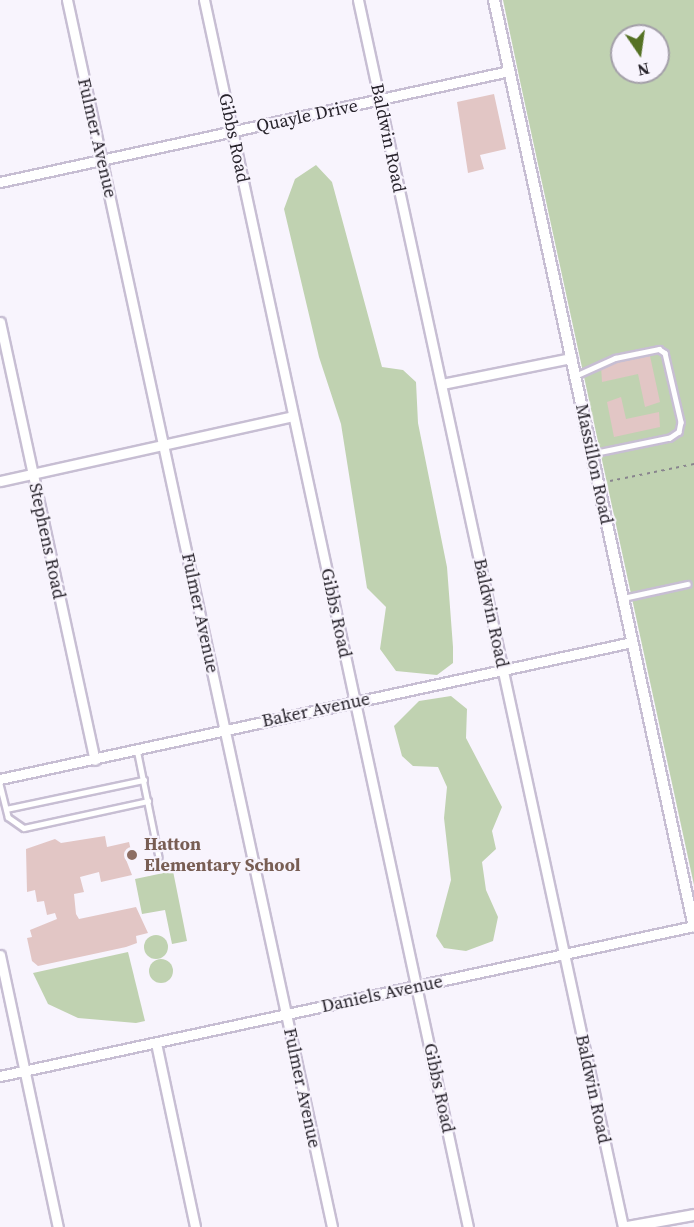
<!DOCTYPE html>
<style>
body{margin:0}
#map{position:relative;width:694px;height:1227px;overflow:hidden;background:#f8f4fd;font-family:"Source Serif 4",serif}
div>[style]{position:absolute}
.green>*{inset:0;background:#c0d2b1}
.round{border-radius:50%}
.building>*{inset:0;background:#e2c6c5}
.path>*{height:1.5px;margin-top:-0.75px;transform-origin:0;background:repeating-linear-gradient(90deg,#89858e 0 3px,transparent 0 7.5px)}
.roads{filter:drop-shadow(2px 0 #c7bed3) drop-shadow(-2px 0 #c7bed3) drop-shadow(0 2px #c7bed3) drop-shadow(0 -2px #c7bed3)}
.service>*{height:4.5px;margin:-2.25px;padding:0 2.25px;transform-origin:2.25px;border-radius:2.25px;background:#fff}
.minor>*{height:9px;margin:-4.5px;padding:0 4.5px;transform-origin:4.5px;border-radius:4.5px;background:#fff}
.tertiary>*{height:10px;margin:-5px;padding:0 5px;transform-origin:5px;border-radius:5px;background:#fff}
.dots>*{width:16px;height:16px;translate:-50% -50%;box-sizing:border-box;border:3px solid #f8f4fd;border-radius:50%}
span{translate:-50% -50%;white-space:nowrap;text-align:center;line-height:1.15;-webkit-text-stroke:4.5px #f8f4fd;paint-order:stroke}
.street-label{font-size:18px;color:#27232b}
.education-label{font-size:18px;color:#785e54;font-weight:700}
.left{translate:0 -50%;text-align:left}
.north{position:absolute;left:610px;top:24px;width:60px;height:60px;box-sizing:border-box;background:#f8f4fd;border:2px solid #a4a0a9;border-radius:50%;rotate:167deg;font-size:16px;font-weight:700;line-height:24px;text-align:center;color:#27232b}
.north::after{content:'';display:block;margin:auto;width:21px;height:27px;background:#557124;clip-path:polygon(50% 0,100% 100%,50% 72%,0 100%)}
</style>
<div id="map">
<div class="green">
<div style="clip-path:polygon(evenodd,503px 0,694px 0,694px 885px,520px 81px,503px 0,622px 36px,658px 36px,658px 72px,622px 72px,622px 36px)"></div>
<div style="clip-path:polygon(316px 165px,332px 182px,382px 367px,403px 370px,416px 382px,418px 423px,447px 567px,453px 647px,453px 663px,437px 675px,396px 671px,380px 649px,386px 607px,367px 588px,341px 424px,319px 357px,284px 209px,295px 179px)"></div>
<div style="clip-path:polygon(451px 696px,467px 709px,466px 738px,502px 807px,492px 831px,496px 849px,482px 862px,486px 890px,498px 917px,493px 941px,466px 951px,444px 948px,436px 936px,451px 880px,444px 818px,447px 787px,438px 767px,413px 766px,402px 756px,394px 726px,419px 701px)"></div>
<div style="clip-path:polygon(173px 871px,187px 941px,172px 944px,165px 910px,142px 914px,135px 879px)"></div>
<div class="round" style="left:144px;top:935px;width:24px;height:24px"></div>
<div style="clip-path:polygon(128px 952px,145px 1021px,136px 1023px,78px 1018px,48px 1004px,33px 973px)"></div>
<div class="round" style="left:149px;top:959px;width:24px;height:24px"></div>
</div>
<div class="building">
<div style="clip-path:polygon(494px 94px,506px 149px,480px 155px,484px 169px,468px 173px,457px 102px)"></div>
<div style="clip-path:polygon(650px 356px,660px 402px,645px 407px,638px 374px,602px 382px,601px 366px)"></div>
<div style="clip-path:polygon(621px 397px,626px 419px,659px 412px,660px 427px,614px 437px,607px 402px)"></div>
<div style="clip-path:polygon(105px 836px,107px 847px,129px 842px,132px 855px,125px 857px,132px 875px,101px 882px,99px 872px,80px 877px,84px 892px,74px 894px,76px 914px,79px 919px,136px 907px,148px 933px,136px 936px,137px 943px,126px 947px,38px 966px,32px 961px,27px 938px,32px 937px,30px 930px,57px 919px,55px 913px,47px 915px,44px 901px,37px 902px,35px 890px,27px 892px,26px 849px,55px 839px,61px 843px)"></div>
</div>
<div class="path">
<div style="left:610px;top:481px;width:86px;rotate:-11.4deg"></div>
</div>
<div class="roads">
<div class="service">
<div style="left:575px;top:376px;width:44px;rotate:-24.2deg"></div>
<div style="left:615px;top:358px;width:45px;rotate:-11.6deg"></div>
<div style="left:659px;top:349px;width:7px;rotate:34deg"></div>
<div style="left:665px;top:353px;width:71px;rotate:76.9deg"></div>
<div style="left:681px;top:422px;width:10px;rotate:101deg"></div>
<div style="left:679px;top:432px;width:11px;rotate:146deg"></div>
<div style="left:670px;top:438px;width:80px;rotate:168.4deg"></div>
<div style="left:623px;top:598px;width:66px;rotate:-12.3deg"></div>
<div style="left:137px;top:749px;width:110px;rotate:78.5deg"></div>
<div style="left:0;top:784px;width:34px;rotate:76deg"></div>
<div style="left:8px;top:817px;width:19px;rotate:35deg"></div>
<div style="left:24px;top:828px;width:127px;rotate:-12.3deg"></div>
<div style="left:6px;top:809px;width:141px;rotate:-11.9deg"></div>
</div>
<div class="minor">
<div style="left:67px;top:0;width:1255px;rotate:77.81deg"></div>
<div style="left:204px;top:0;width:1255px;rotate:77.86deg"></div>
<div style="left:358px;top:0;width:1255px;rotate:77.81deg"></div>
<div style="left:0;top:182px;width:521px;rotate:-12.3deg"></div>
<div style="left:0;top:322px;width:448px;rotate:77.8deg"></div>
<div style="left:442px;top:384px;width:132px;rotate:-11.4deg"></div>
<div style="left:0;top:481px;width:300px;rotate:-12.5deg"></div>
<div style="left:0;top:779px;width:647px;rotate:-12.23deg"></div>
<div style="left:0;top:955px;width:278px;rotate:78deg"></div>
<div style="left:156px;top:1043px;width:188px;rotate:78deg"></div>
<div style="left:0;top:1076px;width:710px;rotate:-12.2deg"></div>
</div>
<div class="tertiary">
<div style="left:494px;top:0;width:948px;rotate:77.83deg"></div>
<div style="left:627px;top:1227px;width:68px;rotate:-10.2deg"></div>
</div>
</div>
<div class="dots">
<div style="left:132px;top:855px;background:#8d6e63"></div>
</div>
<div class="street-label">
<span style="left:307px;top:116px;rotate:-12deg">Quayle Drive</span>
<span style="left:97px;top:138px;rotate:77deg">Fulmer Avenue</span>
<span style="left:234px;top:138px;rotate:78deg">Gibbs Road</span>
<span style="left:388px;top:138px;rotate:78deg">Baldwin Road</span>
<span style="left:594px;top:464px;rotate:78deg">Massillon Road</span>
<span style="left:47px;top:541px;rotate:78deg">Stephens Road</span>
<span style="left:200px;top:613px;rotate:78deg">Fulmer Avenue</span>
<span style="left:336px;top:613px;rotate:78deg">Gibbs Road</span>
<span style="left:491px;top:613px;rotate:78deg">Baldwin Road</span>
<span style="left:316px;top:710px;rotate:-12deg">Baker Avenue</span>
<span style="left:382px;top:994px;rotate:-12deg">Daniels Avenue</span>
<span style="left:302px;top:1088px;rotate:78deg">Fulmer Avenue</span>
<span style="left:439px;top:1088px;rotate:78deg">Gibbs Road</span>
<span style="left:593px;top:1089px;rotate:78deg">Baldwin Road</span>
</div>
<div class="education-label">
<span class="left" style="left:144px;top:855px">Hatton<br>Elementary School</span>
</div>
<div class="north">N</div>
</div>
